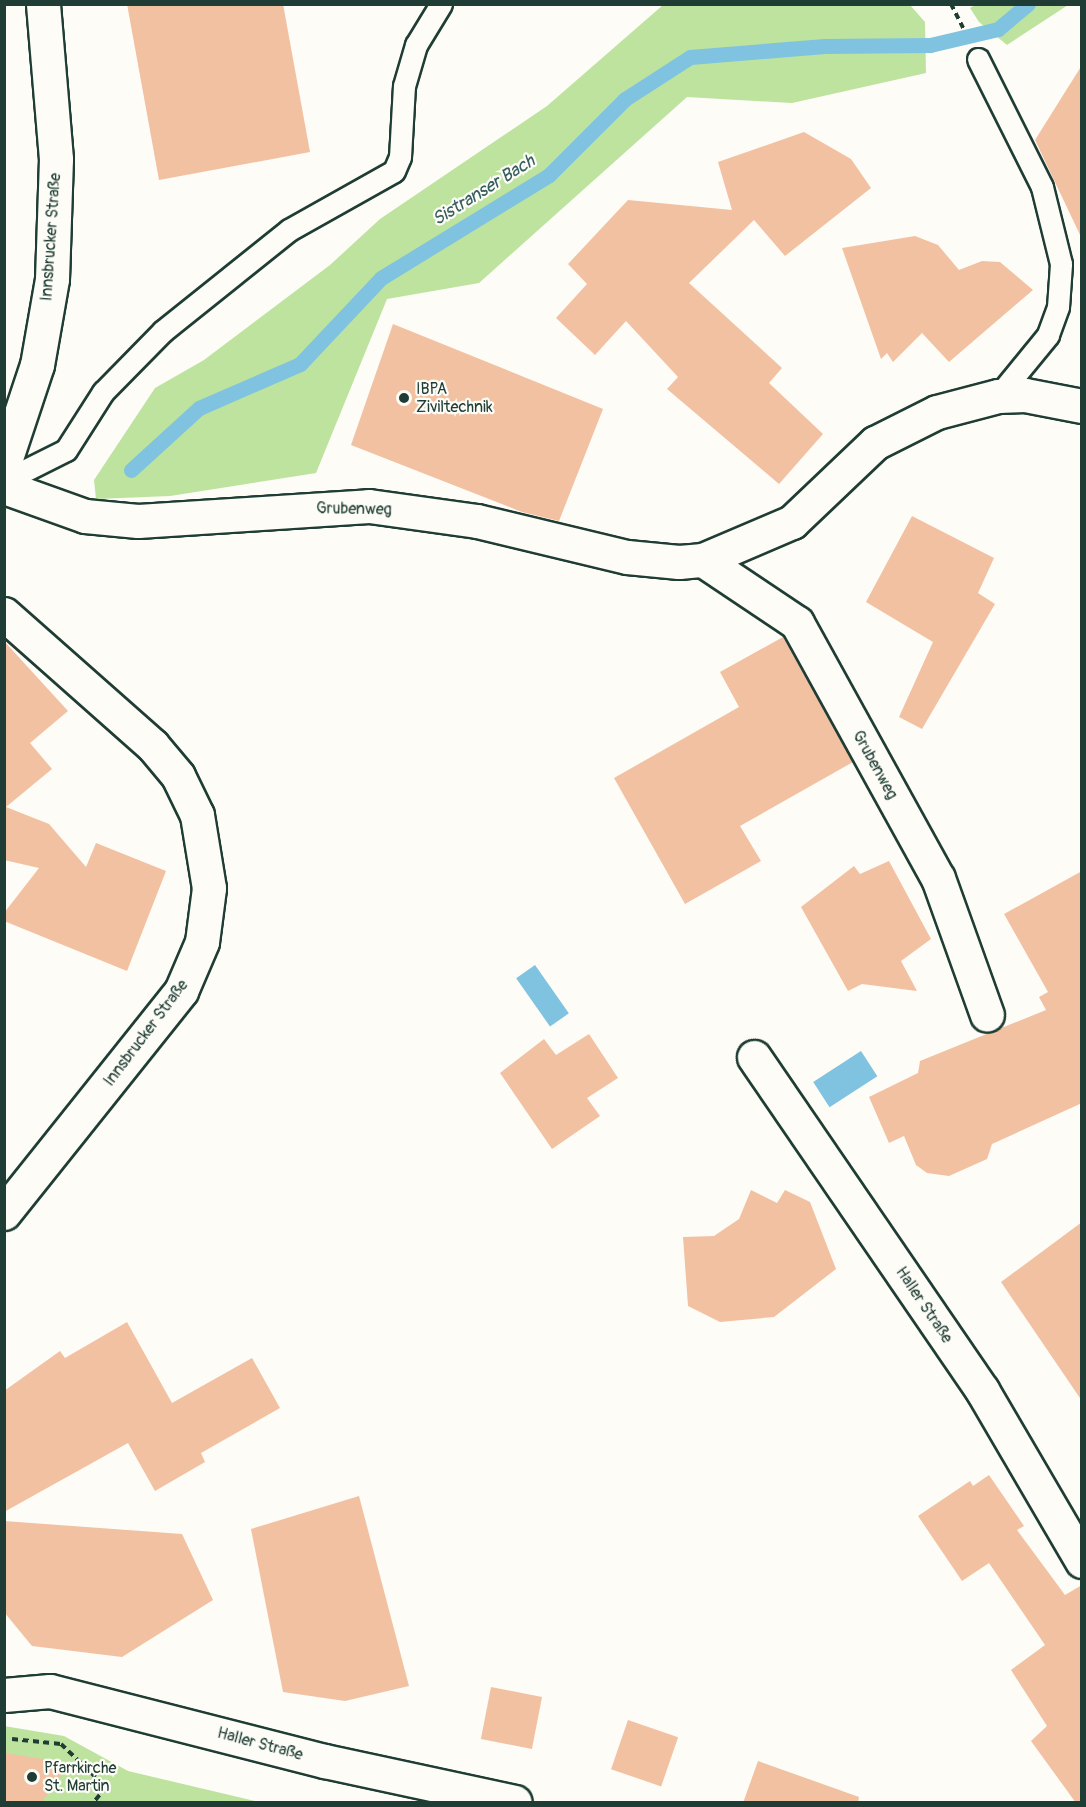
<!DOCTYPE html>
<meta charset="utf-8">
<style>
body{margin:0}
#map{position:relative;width:1086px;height:1807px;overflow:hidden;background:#fdfcf7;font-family:Pangolin,sans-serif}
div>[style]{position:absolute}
.green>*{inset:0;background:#bde39e}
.water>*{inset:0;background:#7fc3e0;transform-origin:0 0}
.stream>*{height:15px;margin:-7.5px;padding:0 7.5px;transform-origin:7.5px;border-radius:7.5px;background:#7fc3e0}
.building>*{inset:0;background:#f2c1a2;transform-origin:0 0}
.path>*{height:4px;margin-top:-2px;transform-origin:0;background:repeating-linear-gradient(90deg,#1f3d34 0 6px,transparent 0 10.5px)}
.roads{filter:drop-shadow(2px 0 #1f3d34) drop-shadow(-2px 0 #1f3d34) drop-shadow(0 2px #1f3d34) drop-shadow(0 -2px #1f3d34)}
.lane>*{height:21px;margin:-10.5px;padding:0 10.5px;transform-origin:10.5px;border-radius:10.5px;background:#fdfcf7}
.street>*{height:33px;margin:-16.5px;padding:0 16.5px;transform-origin:16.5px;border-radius:16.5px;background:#fdfcf7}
.secondary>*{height:33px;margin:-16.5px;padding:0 16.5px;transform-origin:16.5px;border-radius:16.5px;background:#fdfcf7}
.dots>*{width:16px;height:16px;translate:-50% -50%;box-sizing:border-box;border:3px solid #fdfcf7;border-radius:50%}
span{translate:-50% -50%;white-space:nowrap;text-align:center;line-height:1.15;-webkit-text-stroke:4.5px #fdfcf7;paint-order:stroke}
.street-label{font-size:16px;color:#1f3d34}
.poi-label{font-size:16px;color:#1f3d34}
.left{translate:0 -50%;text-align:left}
.water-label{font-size:18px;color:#375e5f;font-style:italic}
.frame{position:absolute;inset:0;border:6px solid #1f3d34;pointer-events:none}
</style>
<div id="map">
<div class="green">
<div style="clip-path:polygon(977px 4px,1068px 4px,1068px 5px,1007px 45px,979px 22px,970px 8px)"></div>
<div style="clip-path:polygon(663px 5px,910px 5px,925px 22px,926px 73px,792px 103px,687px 97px,479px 283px,387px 299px,316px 473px,170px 496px,96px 499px,94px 480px,155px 388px,204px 360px,330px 265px,380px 219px,547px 106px)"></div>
<div style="clip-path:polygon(4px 1726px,64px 1736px,128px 1771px,259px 1802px,5px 1802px)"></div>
</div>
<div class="water">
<div style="left:535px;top:965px;width:59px;height:23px;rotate:55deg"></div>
<div style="left:861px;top:1051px;width:30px;height:57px;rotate:57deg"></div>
</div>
<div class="stream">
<div style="left:131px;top:470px;width:92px;rotate:-42.4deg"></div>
<div style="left:199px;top:408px;width:110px;rotate:-23.5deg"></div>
<div style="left:300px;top:364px;width:118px;rotate:-46.7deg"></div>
<div style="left:381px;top:278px;width:197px;rotate:-31.5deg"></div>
<div style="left:549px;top:175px;width:107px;rotate:-45deg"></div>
<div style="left:625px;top:99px;width:77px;rotate:-32.9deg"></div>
<div style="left:690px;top:57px;width:135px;rotate:-4.7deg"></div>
<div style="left:825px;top:46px;width:105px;rotate:-0.5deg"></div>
<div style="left:930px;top:45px;width:70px;rotate:-13.2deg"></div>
<div style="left:998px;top:29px;width:39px;rotate:-40deg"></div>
</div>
<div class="building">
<div style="clip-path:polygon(127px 4px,283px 4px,310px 152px,159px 180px)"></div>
<div style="clip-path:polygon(1082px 65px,1082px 239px,1035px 140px)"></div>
<div style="clip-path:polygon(804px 132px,851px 159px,871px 188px,785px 256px,754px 220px,689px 283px,782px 368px,769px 383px,823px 434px,779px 484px,667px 389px,678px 377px,626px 321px,595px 355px,556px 318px,587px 284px,568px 264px,628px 200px,732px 210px,718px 162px)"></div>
<div style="clip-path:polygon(915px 236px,938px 245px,959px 270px,982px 261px,1000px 262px,1033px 290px,949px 362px,922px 333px,893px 362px,887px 353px,881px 359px,842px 248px)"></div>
<div style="clip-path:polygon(393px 324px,603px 409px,559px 521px,522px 512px,351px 445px)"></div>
<div style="clip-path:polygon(912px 516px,994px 558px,978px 593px,995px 604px,922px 729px,899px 717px,933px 642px,866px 602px)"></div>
<div style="clip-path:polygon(783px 637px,853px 762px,740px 826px,761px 861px,685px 904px,614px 778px,739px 707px,720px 672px)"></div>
<div style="clip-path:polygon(4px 641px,68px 711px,30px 743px,52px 769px,6px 807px,49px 824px,86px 867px,96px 843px,166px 871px,127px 971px,4px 921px,4px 913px,39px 868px,4px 860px)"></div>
<div style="clip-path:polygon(889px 861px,931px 939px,901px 961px,917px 991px,862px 984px,848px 991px,801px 907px,854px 866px,860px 874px)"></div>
<div style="clip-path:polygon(1082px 871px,1082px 1103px,992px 1144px,987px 1159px,949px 1176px,927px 1173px,916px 1165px,904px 1136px,889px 1143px,869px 1097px,918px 1073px,920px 1061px,1046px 1010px,1039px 997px,1048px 992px,1004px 914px)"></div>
<div style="clip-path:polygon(589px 1034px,618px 1078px,587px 1098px,600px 1116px,552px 1149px,500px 1073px,544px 1039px,556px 1055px)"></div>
<div style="clip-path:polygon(751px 1190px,777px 1203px,785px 1190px,810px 1202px,836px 1269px,774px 1317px,720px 1322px,688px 1306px,683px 1237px,714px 1236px,739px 1219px)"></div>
<div style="clip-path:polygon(1082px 1222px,1082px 1401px,1001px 1282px)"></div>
<div style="clip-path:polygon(127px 1322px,172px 1403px,252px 1358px,280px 1408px,201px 1453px,205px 1462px,155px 1491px,128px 1443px,4px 1512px,4px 1391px,60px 1351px,65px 1358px)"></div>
<div style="clip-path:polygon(989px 1475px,1024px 1526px,1017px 1530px,1065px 1595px,1082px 1585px,1082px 1803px,1076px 1803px,1031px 1741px,1047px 1726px,1011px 1670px,1045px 1645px,989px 1563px,962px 1581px,918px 1516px,970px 1481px,973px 1486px)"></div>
<div style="clip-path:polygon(359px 1496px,409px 1686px,345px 1701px,283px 1692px,251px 1529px)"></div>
<div style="clip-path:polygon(4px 1521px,182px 1534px,213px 1600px,122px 1657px,32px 1646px,4px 1612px)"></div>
<div style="left:491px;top:1687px;width:52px;height:53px;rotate:11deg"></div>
<div style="left:628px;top:1720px;width:53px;height:52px;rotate:19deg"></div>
<div style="clip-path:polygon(4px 1753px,70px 1763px,41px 1803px,4px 1803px)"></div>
<div style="clip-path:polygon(758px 1761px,859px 1797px,858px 1803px,743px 1803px)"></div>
</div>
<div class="path">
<div style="left:951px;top:4px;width:27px;rotate:63deg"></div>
<div style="left:12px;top:1739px;width:49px;rotate:5.8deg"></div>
<div style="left:61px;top:1744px;width:62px;rotate:43.7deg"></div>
<div style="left:106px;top:1787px;width:19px;rotate:129deg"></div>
</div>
<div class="roads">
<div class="lane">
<div style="left:978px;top:59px;width:143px;rotate:63.4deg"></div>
<div style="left:1042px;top:187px;width:79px;rotate:76.1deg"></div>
<div style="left:1061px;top:264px;width:43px;rotate:94deg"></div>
<div style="left:1058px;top:307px;width:30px;rotate:110deg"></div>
<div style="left:1048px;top:335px;width:79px;rotate:129.3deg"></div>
<div style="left:4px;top:481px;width:69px;rotate:-26.6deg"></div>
<div style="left:66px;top:450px;width:69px;rotate:-57.5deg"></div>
<div style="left:103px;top:392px;width:86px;rotate:-45.5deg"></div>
<div style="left:163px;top:331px;width:161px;rotate:-38.7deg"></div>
<div style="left:289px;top:230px;width:120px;rotate:-29.3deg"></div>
<div style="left:394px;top:171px;width:15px;rotate:-67deg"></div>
<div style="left:400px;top:157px;width:71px;rotate:-86.8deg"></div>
<div style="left:404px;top:86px;width:43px;rotate:-73.7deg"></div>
<div style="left:416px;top:45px;width:48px;rotate:-58.6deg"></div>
</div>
<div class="street">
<div style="left:4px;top:487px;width:86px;rotate:19.7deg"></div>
<div style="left:85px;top:516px;width:53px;rotate:5.4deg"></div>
<div style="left:138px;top:521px;width:231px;rotate:-3.7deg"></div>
<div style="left:369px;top:506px;width:109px;rotate:7.9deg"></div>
<div style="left:477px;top:521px;width:154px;rotate:13.5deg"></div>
<div style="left:627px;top:557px;width:52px;rotate:5.5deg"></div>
<div style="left:679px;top:562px;width:24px;rotate:-5deg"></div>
<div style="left:703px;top:560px;width:97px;rotate:-23.1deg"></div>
<div style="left:792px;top:522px;width:115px;rotate:-43.6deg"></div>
<div style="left:875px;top:443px;width:69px;rotate:-26.6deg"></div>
<div style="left:937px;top:412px;width:63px;rotate:-14.7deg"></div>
<div style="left:998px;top:396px;width:27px;rotate:-2deg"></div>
<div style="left:1025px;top:395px;width:58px;rotate:10.9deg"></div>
<div style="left:703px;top:560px;width:113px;rotate:33.8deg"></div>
<div style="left:797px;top:623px;width:291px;rotate:61.1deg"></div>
<div style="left:938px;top:878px;width:145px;rotate:70.3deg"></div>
<div style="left:4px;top:614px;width:199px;rotate:41.5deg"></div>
<div style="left:153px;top:746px;width:39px;rotate:50deg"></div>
<div style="left:178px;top:776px;width:43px;rotate:64deg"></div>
<div style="left:197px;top:815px;width:74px;rotate:80.7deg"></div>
<div style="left:209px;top:888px;width:54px;rotate:97.4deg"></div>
<div style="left:202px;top:942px;width:53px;rotate:113.2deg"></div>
<div style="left:181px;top:991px;width:284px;rotate:128.6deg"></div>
<div style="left:754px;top:1057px;width:404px;rotate:55.6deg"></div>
<div style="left:982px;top:1390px;width:198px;rotate:59.7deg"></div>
</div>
<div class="secondary">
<div style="left:4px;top:464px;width:104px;rotate:-71.6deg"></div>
<div style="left:37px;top:365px;width:87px;rotate:-80.1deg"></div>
<div style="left:52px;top:279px;width:120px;rotate:-88.1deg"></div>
<div style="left:56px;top:159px;width:156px;rotate:-94.8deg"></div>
<div style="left:4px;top:1695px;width:46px;rotate:-5deg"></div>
<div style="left:50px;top:1691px;width:284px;rotate:14.3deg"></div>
<div style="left:325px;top:1761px;width:194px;rotate:12.2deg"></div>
</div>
</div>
<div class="dots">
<div style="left:404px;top:398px;background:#1f3d34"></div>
<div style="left:32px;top:1777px;background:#1f3d34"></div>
</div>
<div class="street-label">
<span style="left:51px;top:237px;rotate:-86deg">Innsbrucker Straße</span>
<span style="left:354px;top:509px;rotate:1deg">Grubenweg</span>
<span style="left:875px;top:765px;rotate:61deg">Grubenweg</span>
<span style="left:146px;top:1033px;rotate:-53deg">Innsbrucker Straße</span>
<span style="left:924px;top:1305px;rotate:56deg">Haller Straße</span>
<span style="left:260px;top:1744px;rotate:15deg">Haller Straße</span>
</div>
<div class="poi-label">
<span class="left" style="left:416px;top:398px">IBPA<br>Ziviltechnik</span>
<span class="left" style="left:44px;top:1777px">Pfarrkirche<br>St. Martin</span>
</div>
<div class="water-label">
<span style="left:484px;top:191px;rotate:-32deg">Sistranser Bach</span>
</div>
<div class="frame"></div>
</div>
